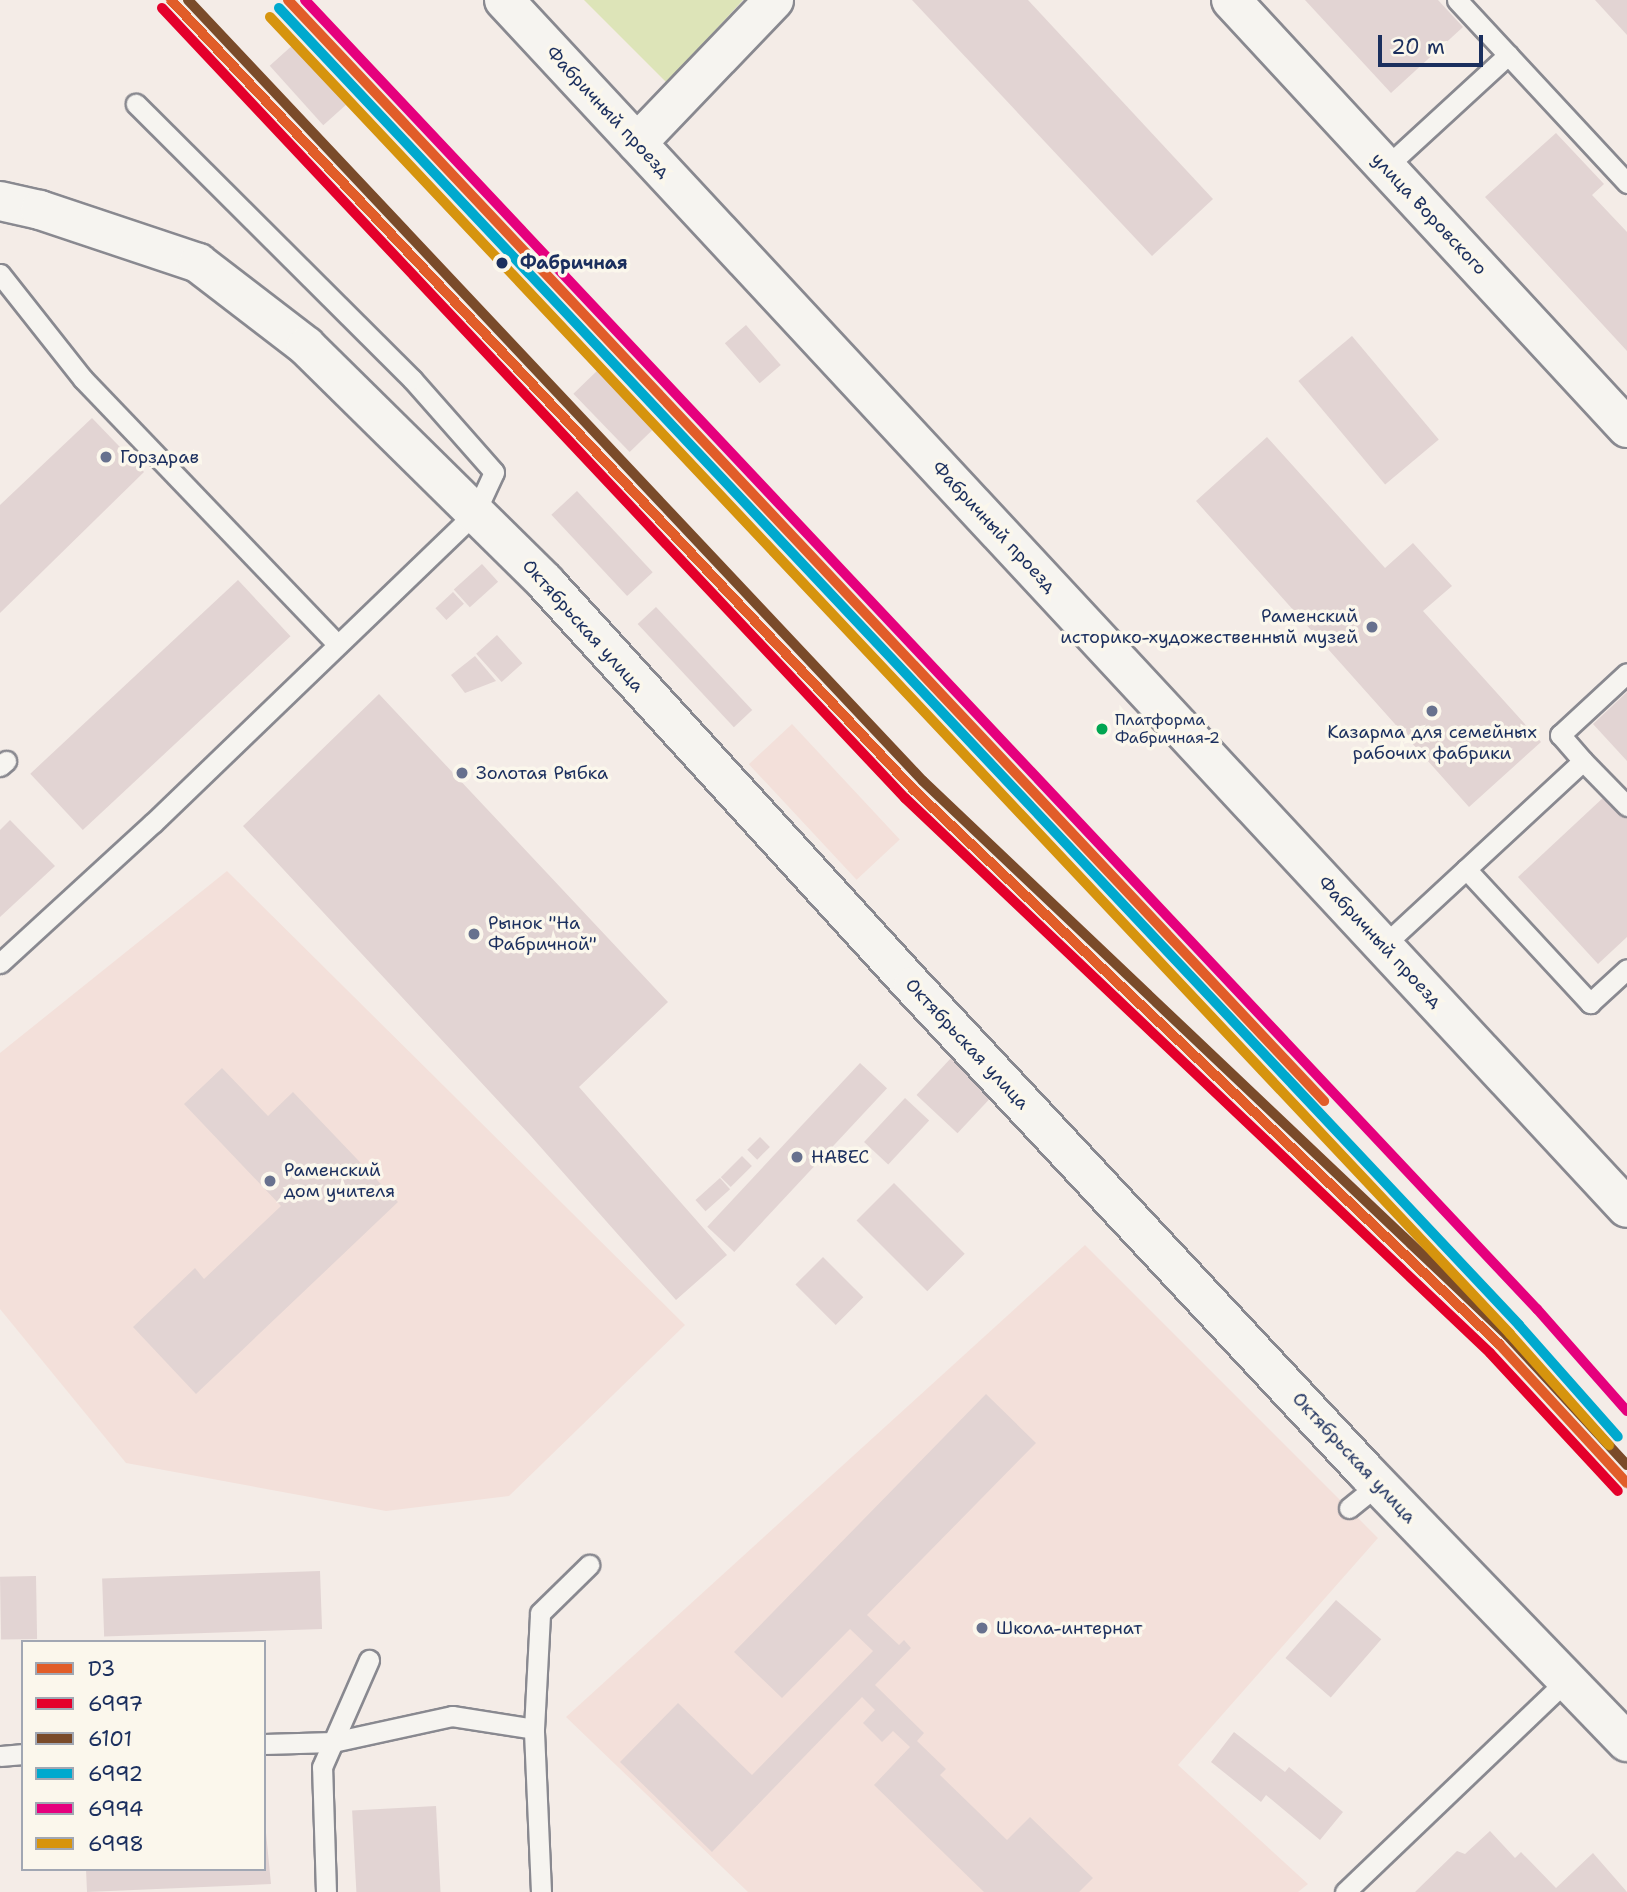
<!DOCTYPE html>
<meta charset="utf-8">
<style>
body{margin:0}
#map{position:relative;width:1627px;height:1892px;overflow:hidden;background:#f4ece7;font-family:"Shantell Sans",sans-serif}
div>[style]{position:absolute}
.built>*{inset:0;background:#f3e0da;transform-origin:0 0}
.green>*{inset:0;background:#dde4b8}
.building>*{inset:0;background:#e2d4d3;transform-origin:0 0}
.roads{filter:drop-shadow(2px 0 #898990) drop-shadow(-2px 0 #898990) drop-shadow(0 2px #898990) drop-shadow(0 -2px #898990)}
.lane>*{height:19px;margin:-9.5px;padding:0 9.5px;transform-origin:9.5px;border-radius:9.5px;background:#f6f4f0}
.street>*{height:38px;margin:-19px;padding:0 19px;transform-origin:19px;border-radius:19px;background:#f6f4f0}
.secondary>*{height:38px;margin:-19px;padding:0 19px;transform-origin:19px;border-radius:19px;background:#f6f4f0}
.rail-1>*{height:10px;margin:-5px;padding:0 5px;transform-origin:5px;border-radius:5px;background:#e15d29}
.rail-2>*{height:10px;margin:-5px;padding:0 5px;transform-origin:5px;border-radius:5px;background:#e4002b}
.rail-3>*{height:10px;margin:-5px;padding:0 5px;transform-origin:5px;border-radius:5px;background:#7a4b2a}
.rail-4>*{height:10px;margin:-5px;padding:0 5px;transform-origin:5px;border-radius:5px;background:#00a9ce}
.rail-5>*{height:10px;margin:-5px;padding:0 5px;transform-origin:5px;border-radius:5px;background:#e5007d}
.rail-6>*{height:10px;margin:-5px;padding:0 5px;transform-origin:5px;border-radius:5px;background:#d6940e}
.dots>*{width:19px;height:19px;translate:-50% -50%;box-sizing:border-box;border:4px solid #fbf7ec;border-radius:50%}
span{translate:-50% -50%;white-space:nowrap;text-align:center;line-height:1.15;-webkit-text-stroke:7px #fbf7ec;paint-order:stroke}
.bus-label{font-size:16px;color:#1b2f5e}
.left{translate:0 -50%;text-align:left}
.street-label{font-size:18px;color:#1b2f5e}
.stop-label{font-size:18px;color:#1b2f5e;font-weight:700}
.poi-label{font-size:18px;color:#1b2f5e}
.right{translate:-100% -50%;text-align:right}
.legend{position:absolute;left:21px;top:1640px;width:245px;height:231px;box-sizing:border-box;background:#fbf7ec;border:2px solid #a1a7b3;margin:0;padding:9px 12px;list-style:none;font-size:21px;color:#1b2f5e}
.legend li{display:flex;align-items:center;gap:14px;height:35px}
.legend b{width:35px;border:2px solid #a1a7b3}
.scale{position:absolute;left:1378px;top:35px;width:105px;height:32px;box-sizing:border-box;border:4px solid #1b2f5e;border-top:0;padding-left:9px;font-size:21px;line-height:24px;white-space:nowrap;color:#1b2f5e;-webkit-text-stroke:5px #fbf7ec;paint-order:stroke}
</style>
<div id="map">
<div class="built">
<div style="left:792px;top:724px;width:158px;height:59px;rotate:47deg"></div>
<div style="clip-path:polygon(227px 871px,685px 1325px,509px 1496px,386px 1511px,126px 1463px,0 1309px,0 1053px)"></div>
<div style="clip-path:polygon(1085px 1245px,1378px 1538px,1178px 1765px,1308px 1884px,1298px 1892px,748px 1892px,566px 1717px)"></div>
</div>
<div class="green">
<div style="clip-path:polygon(584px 0,743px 0,667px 83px)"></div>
</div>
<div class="building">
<div style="clip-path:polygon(912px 0,1028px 0,1213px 199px,1152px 256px)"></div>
<div style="clip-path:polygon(1305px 0,1438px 0,1463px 27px,1391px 93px)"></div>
<div style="clip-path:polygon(1595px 0,1627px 0,1627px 35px)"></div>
<div style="left:295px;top:43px;width:80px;height:34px;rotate:48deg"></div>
<div style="clip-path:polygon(1556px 133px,1604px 184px,1592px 195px,1627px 232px,1627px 351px,1485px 197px)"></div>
<div style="left:746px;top:325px;width:53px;height:28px;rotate:49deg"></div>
<div style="left:1352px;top:336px;width:135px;height:70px;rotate:50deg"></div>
<div style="left:600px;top:368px;width:81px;height:37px;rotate:46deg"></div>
<div style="clip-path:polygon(92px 418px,144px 472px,0 613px,0 505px)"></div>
<div style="clip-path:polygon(1267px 437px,1385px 568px,1413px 543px,1452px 586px,1423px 611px,1541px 742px,1469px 807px,1196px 501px)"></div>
<div style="left:577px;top:491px;width:111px;height:35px;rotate:47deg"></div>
<div style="left:482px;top:564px;width:24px;height:38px;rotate:48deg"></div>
<div style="left:238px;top:580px;width:77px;height:284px;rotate:47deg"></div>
<div style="left:453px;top:592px;width:16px;height:24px;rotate:47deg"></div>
<div style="left:656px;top:607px;width:141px;height:25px;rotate:47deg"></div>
<div style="left:497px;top:635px;width:38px;height:28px;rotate:48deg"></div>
<div style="clip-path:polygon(475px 656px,496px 681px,465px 693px,451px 675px)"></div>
<div style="clip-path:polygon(1627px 692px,1627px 761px,1593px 724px)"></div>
<div style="clip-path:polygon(379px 694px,668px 1002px,579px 1087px,727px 1255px,676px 1300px,529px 1134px,243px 826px)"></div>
<div style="clip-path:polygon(1605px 796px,1627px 819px,1627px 937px,1598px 964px,1518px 877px)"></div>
<div style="clip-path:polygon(10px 820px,55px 866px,0 917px,0 830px)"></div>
<div style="left:952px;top:1057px;width:56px;height:52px;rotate:43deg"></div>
<div style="left:860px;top:1063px;width:37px;height:224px;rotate:43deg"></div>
<div style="clip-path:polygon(222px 1068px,268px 1116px,293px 1092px,398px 1202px,196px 1394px,133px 1327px,195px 1268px,204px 1279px,281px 1206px,184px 1104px)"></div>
<div style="left:905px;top:1098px;width:33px;height:60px;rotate:43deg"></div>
<div style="left:760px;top:1137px;width:14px;height:18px;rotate:45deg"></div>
<div style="left:742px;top:1156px;width:14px;height:30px;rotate:45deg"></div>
<div style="left:720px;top:1178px;width:15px;height:33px;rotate:48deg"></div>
<div style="left:894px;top:1183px;width:100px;height:53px;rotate:45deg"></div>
<div style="left:823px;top:1257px;width:57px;height:39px;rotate:45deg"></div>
<div style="clip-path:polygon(986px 1394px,1036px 1443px,867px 1615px,899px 1645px,904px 1640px,911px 1648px,875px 1685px,924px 1733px,917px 1741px,946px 1769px,940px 1775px,1007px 1840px,1030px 1817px,1093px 1878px,1079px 1892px,984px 1892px,874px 1785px,910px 1747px,893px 1731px,882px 1742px,863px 1723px,875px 1710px,862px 1697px,712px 1852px,620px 1762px,678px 1703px,752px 1775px,873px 1651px,850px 1629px,782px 1698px,734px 1652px)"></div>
<div style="left:320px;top:1571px;width:58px;height:218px;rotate:88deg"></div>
<div style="left:36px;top:1576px;width:63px;height:36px;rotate:89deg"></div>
<div style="left:1336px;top:1600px;width:60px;height:77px;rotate:41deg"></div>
<div style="clip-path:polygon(1234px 1732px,1285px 1772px,1289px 1767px,1343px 1812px,1320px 1840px,1266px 1795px,1261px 1802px,1211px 1762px)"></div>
<div style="left:436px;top:1806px;width:86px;height:84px;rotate:87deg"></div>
<div style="clip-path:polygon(264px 1812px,271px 1884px,87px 1892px,86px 1869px,264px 1869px)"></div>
<div style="clip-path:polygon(1490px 1831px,1515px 1858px,1521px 1852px,1556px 1888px,1593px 1853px,1627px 1892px,1415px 1892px,1457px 1851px,1465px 1854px)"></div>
</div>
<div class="roads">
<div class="lane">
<div style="left:1457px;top:0;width:250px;rotate:47.1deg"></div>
<div style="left:1386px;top:167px;width:166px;rotate:-42.6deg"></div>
<div style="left:0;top:274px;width:134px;rotate:51.7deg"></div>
<div style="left:83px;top:379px;width:367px;rotate:46.2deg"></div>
<div style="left:1583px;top:761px;width:63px;rotate:45.6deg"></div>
<div style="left:0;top:766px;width:8px;rotate:-40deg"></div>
<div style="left:1466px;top:869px;width:183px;rotate:47.2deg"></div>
<div style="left:1590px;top:1003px;width:50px;rotate:-42.6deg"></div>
<div style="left:1383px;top:946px;width:272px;rotate:-42.8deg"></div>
<div style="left:1583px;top:761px;width:35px;rotate:-131deg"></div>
<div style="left:1560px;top:735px;width:91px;rotate:-42.8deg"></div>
<div style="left:0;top:963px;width:207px;rotate:-42.5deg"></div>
<div style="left:153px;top:823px;width:447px;rotate:-43.9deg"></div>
<div style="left:475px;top:513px;width:45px;rotate:-65.1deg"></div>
<div style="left:494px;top:472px;width:124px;rotate:-131.4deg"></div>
<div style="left:412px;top:379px;width:390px;rotate:-135.1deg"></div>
<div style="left:1349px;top:1508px;width:38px;rotate:-39deg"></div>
<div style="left:264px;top:1744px;width:69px;rotate:-1.7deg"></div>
<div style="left:333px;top:1742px;width:122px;rotate:-12.3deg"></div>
<div style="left:452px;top:1716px;width:83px;rotate:9deg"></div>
<div style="left:0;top:1756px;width:23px;rotate:-5deg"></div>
<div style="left:326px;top:1892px;width:125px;rotate:-91.8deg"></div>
<div style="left:322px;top:1767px;width:117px;rotate:-66.3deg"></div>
<div style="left:541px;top:1892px;width:163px;rotate:-92.5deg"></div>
<div style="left:534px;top:1729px;width:116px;rotate:-87deg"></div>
<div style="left:540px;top:1613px;width:69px;rotate:-44.4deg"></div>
<div style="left:1345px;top:1892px;width:307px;rotate:-43.7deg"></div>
</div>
<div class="street">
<div style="left:1231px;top:0;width:583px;rotate:47.22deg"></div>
<div style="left:637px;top:143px;width:198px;rotate:-46.2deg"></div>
</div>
<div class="secondary">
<div style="left:504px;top:0;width:1649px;rotate:47.09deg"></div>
<div style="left:0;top:201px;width:41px;rotate:12.7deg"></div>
<div style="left:40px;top:210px;width:167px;rotate:18.5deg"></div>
<div style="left:198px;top:263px;width:136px;rotate:37.5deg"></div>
<div style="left:306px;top:346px;width:336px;rotate:44.6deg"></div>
<div style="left:545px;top:582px;width:546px;rotate:47.67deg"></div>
<div style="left:913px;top:986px;width:666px;rotate:47.01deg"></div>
<div style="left:1367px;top:1473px;width:374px;rotate:46deg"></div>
</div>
</div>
<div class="rail-1">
<div style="left:171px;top:0;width:1085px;rotate:46.76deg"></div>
<div style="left:914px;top:790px;width:806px;rotate:43.44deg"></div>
<div style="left:1499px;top:1344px;width:189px;rotate:47.4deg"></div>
<div style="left:288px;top:0;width:1512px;rotate:46.74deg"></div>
</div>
<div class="rail-2">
<div style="left:162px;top:8px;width:1085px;rotate:46.76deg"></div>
<div style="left:905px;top:798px;width:806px;rotate:43.49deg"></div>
<div style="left:1490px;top:1353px;width:188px;rotate:47.2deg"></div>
</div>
<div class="rail-3">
<div style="left:188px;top:0;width:1072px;rotate:46.74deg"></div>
<div style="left:923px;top:781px;width:805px;rotate:43.49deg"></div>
<div style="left:1507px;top:1335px;width:177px;rotate:47.3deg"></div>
</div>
<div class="rail-4">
<div style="left:279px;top:8px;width:1809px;rotate:46.72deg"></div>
<div style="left:1519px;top:1325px;width:149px;rotate:48.5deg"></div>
</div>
<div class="rail-5">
<div style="left:305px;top:0;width:1798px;rotate:46.74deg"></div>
<div style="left:1537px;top:1309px;width:136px;rotate:48.6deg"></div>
</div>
<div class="rail-6">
<div style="left:270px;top:17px;width:1809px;rotate:46.72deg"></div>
<div style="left:1510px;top:1334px;width:149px;rotate:48.3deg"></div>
</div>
<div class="dots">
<div style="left:502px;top:263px;background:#1b2f5e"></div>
<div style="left:106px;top:457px;background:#67718e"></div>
<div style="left:1372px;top:627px;background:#67718e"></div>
<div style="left:1432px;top:711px;background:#67718e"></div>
<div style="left:1102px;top:729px;background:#00a651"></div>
<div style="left:462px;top:773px;background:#67718e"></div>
<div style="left:474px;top:934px;background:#67718e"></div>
<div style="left:797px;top:1157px;background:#67718e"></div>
<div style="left:270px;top:1181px;background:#67718e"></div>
<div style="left:982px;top:1628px;background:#67718e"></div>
</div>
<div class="bus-label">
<span class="left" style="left:1115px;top:729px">Платформа<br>Фабричная-2</span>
</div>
<div class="street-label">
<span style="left:608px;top:112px;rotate:47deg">Фабричный проезд</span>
<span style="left:1429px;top:214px;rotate:47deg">улица Воровского</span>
<span style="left:994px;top:527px;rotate:47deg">Фабричный проезд</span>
<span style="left:583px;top:626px;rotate:48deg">Октябрьская улица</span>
<span style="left:1380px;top:942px;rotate:47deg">Фабричный проезд</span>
<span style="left:967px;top:1044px;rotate:47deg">Октябрьская улица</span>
<span style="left:1354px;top:1458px;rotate:47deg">Октябрьская улица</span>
</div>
<div class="stop-label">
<span class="left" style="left:520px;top:263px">Фабричная</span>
</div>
<div class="poi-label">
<span class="left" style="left:120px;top:457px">Горздрав</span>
<span class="right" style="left:1358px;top:627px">Раменский<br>историко-художественный музей</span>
<span style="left:1432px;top:743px">Казарма для семейных<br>рабочих фабрики</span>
<span class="left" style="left:476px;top:773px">Золотая Рыбка</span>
<span class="left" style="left:488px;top:934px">Рынок "На<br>Фабричной"</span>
<span class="left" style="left:811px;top:1157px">НАВЕС</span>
<span class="left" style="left:284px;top:1181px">Раменский<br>дом учителя</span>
<span class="left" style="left:996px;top:1628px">Школа-интернат</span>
</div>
<ul class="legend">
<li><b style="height:9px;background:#e15d29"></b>D3</li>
<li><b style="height:9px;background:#e4002b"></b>6997</li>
<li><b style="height:9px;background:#7a4b2a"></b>6101</li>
<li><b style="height:9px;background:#00a9ce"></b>6992</li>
<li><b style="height:9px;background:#e5007d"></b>6994</li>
<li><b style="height:9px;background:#d6940e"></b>6998</li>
</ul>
<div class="scale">20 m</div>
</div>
